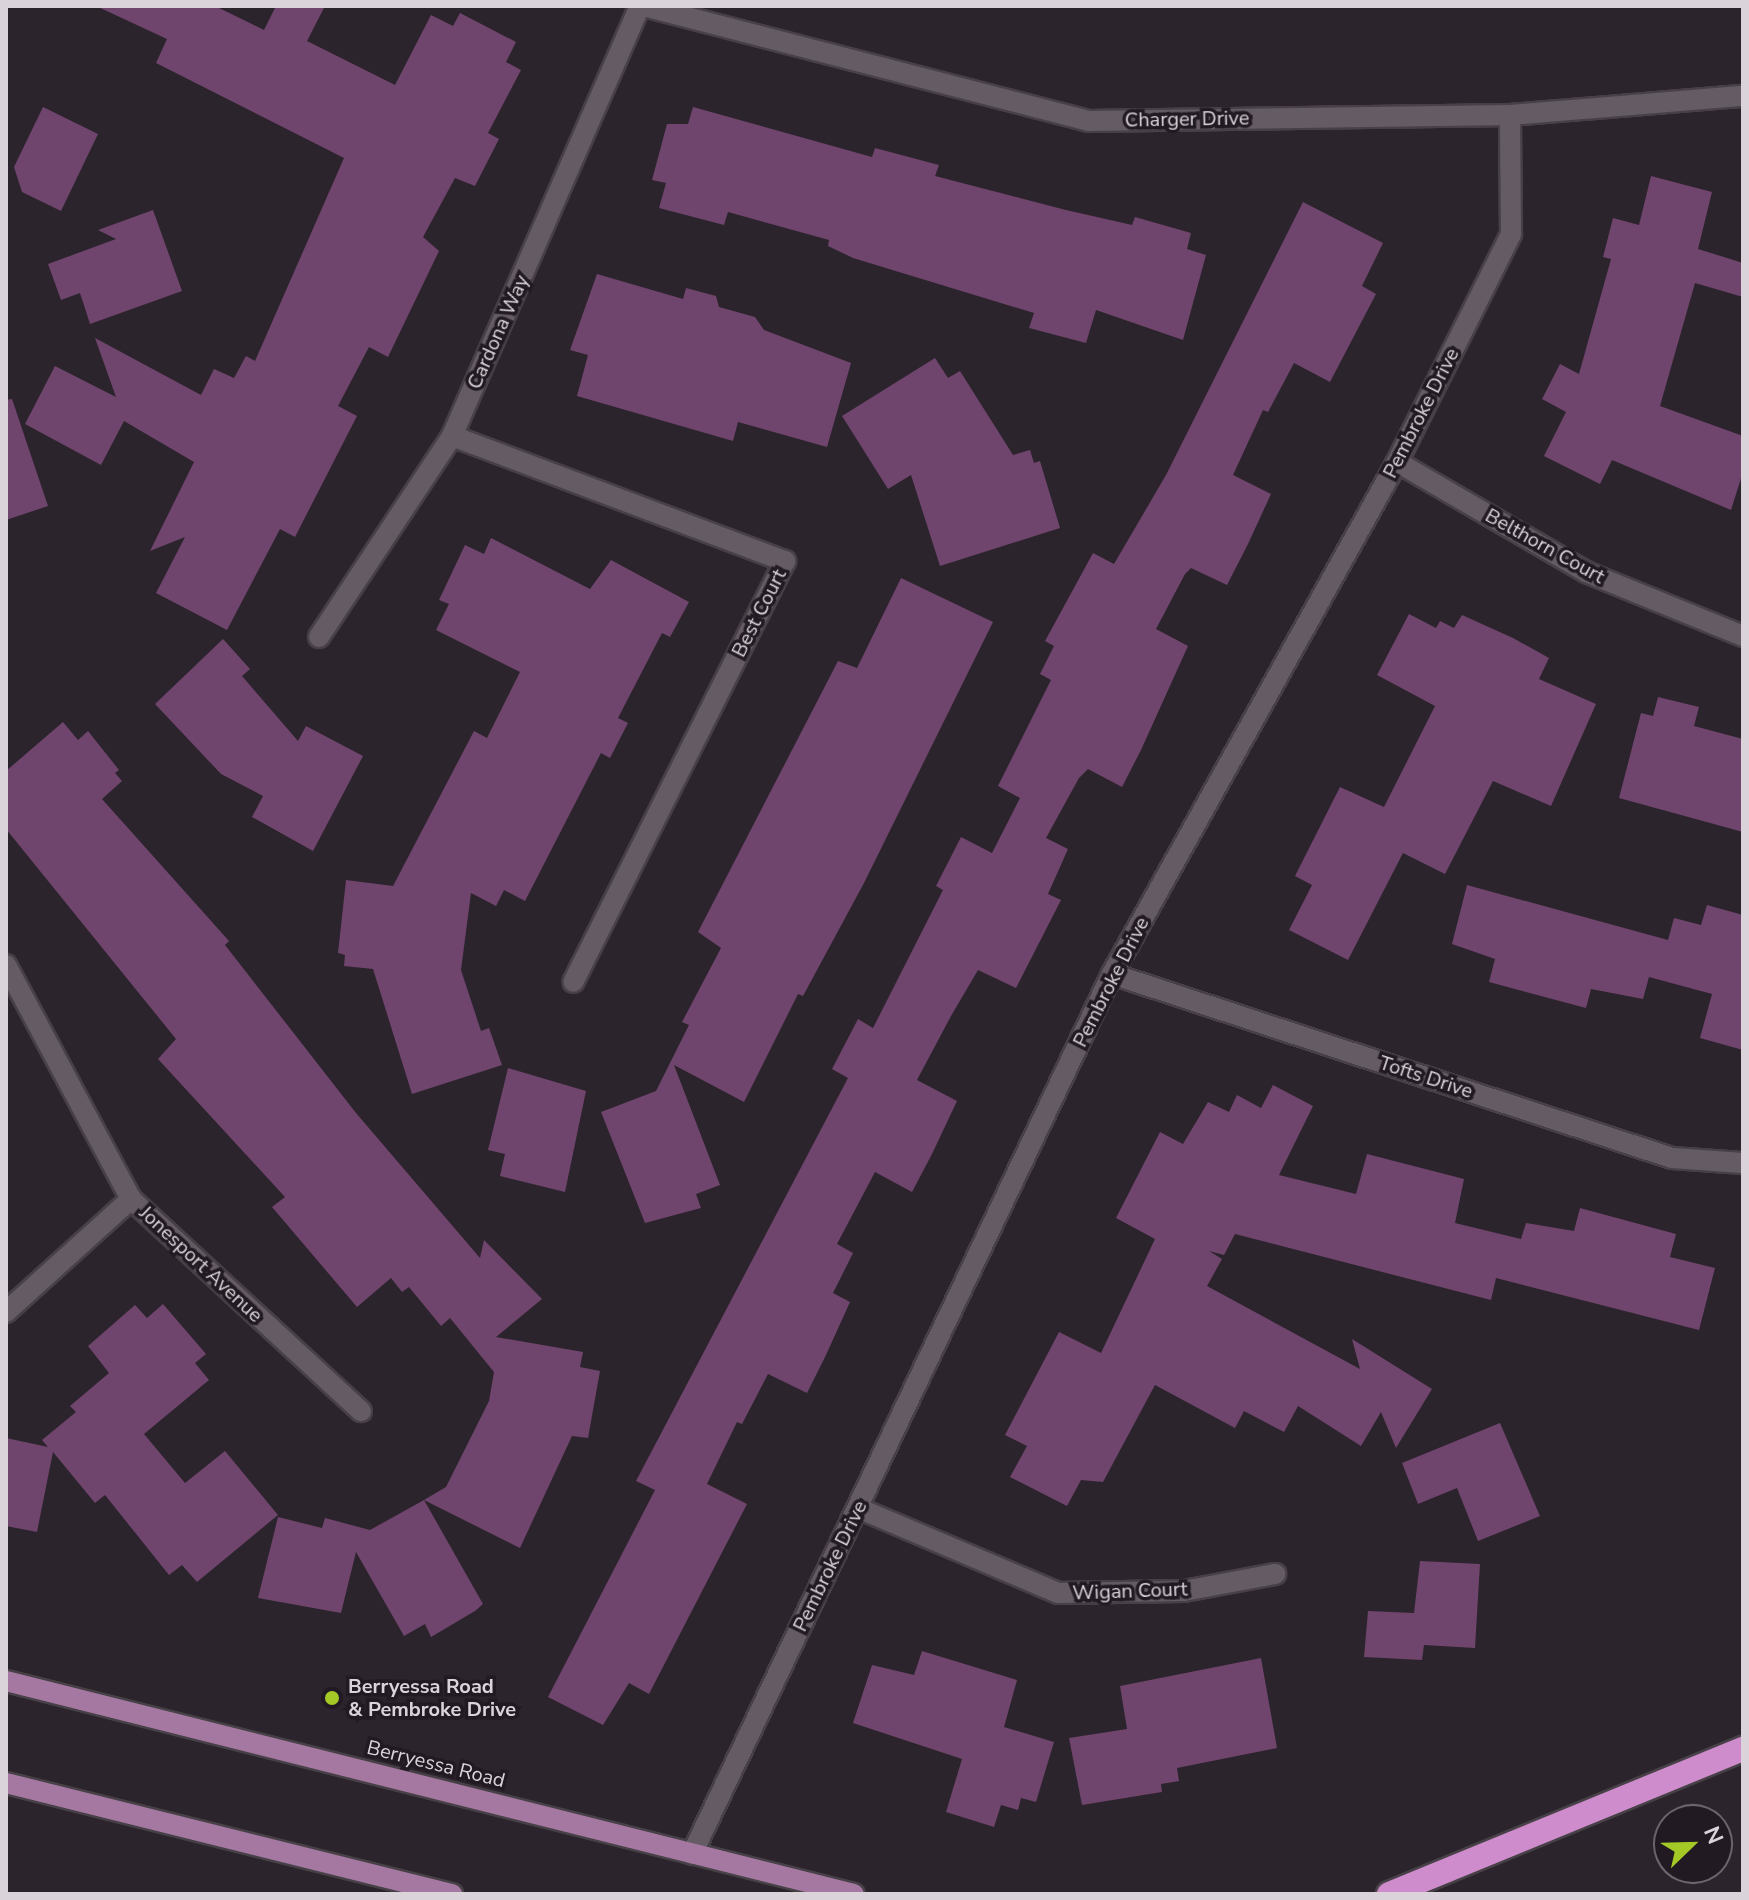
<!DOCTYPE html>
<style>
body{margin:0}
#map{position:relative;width:1749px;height:1900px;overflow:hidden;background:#2c242c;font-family:"Nunito Sans",sans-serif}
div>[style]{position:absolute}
.building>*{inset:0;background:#6f446d}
.roads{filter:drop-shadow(2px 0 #474147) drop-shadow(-2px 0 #474147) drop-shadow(0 2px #474147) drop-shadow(0 -2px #474147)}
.minor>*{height:20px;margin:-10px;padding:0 10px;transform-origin:10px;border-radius:10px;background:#655b64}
.major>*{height:20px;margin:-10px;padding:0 10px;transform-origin:10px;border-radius:10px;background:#a578a2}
.highway>*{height:24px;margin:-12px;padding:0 12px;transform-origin:12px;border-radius:12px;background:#cf8ccc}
.dots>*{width:22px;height:22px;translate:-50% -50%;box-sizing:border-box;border:4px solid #221a22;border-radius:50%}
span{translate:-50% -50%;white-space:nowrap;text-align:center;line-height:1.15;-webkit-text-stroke:7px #221a22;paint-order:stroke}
.street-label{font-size:20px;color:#dad4da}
.poi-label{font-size:20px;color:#dad4da;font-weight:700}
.left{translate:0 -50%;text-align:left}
.frame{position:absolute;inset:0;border:8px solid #dad4da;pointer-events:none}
.north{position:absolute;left:1653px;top:1804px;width:80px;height:80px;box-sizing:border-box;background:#221a22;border:2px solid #6c646c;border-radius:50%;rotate:67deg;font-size:22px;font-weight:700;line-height:32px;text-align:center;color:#dad4da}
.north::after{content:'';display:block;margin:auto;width:28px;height:36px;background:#a4c825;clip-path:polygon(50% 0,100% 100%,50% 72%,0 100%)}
</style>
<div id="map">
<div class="building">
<div style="clip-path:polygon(96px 6px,215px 6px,264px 30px,276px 6px,325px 6px,307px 41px,395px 85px,431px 15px,453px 26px,460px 13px,516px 42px,506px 62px,521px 70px,488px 133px,499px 139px,475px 186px,455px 178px,423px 237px,439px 251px,388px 357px,369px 347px,338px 406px,357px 416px,295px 537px,280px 529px,227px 630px,156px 593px,185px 537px,150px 551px,194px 462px,124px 421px,101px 465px,25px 424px,55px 366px,116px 397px,95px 338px,201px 395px,214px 369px,234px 378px,246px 356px,255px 361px,344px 158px,156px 63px,167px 39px)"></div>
<div style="clip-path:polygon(43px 107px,98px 134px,61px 211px,22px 192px,14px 167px)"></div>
<div style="clip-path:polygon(693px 107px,872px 157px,875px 148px,939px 165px,935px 176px,1066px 210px,1132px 225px,1135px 217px,1191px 233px,1187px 249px,1206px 255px,1183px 340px,1096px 310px,1086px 343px,1029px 328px,1034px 313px,853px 258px,828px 246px,829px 240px,728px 212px,724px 225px,659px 208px,666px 183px,652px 180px,667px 124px,688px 124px)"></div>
<div style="clip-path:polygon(1651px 176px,1712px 192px,1698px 249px,1743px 263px,1743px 297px,1695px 283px,1660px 406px,1743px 436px,1743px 472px,1731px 510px,1612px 460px,1600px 484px,1544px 456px,1566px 412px,1542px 399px,1560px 364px,1579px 374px,1611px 259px,1603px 257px,1613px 218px,1639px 225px)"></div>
<div style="clip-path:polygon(1303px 202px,1383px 243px,1362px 286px,1376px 294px,1330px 382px,1294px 363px,1268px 412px,1263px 410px,1233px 475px,1271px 494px,1248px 544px,1227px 585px,1191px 568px,1185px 574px,1156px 629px,1188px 646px,1141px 750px,1122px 787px,1088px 769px,1079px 778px,1046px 838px,1068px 849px,1048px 894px,1061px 900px,1016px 988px,978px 970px,951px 1016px,917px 1080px,957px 1101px,932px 1154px,912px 1192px,875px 1172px,837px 1244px,853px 1253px,833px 1293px,850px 1302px,826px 1355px,807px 1393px,768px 1374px,742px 1424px,737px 1422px,707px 1484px,747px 1504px,649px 1694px,629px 1683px,603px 1725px,548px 1697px,655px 1490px,636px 1481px,848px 1078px,832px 1069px,858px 1019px,873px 1028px,943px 890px,936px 886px,961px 837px,992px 853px,1020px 798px,998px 786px,1051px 680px,1040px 674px,1054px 646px,1045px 641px,1093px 553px,1114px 564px,1166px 475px)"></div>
<div style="clip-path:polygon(153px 210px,182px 291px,90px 324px,80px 293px,61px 300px,48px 264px,116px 239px,98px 230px)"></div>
<div style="clip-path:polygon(597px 274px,683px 299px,686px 288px,716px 296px,719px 307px,755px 317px,764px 330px,851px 363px,827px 447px,738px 422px,733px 441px,577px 396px,588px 355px,570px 350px)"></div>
<div style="clip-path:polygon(935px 358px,948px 378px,960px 371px,1013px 455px,1030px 450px,1034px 463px,1040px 461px,1060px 528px,940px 566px,911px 475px,888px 489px,842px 416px)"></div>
<div style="clip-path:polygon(12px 399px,48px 506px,6px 520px,6px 400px)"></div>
<div style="clip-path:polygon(491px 538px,590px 589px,611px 560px,689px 602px,670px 637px,662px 633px,618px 718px,628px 723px,610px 758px,601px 753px,525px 901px,504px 890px,496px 906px,471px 893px,461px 970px,481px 1031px,489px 1028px,502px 1065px,412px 1094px,373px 969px,344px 966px,345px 955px,338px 953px,346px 880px,393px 886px,474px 731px,487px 738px,520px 672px,436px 630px,449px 604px,439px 600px,465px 545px,484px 554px)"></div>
<div style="clip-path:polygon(901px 578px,993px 622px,864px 883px,803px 996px,798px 994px,744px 1102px,674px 1065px,720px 1185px,696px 1194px,701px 1208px,645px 1223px,601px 1112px,656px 1091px,689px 1025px,682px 1022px,721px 948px,698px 932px,838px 661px,857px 668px)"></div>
<div style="clip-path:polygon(1409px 614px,1436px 628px,1440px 621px,1454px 628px,1462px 615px,1513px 638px,1549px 658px,1539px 679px,1596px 704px,1551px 806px,1493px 781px,1445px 874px,1403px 853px,1348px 960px,1289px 930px,1312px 885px,1295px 876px,1340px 787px,1384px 807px,1435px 706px,1377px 675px)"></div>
<div style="clip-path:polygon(223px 639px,250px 669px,242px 676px,298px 741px,306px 726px,363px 756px,313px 851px,252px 817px,263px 796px,221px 774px,155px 704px)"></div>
<div style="clip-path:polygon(1658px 697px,1699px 707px,1694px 726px,1743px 739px,1743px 832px,1619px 798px,1641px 713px,1653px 716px)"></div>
<div style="clip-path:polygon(63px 722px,78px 740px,88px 731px,119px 770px,115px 773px,122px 781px,102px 799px,229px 941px,225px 945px,356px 1113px,480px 1258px,484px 1240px,542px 1299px,496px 1337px,583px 1352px,580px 1367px,600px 1371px,588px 1438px,572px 1436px,520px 1548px,424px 1500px,446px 1487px,489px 1401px,494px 1372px,450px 1318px,441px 1326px,409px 1287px,402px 1292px,391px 1278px,357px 1307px,272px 1207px,285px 1197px,158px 1059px,176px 1039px,6px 829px,6px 771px)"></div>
<div style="clip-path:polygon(1467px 885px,1668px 940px,1674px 918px,1701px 925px,1707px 905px,1743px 915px,1743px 1050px,1700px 1038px,1712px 994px,1649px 977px,1643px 999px,1591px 989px,1586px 1008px,1489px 982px,1495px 959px,1452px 944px)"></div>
<div style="clip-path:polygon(508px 1068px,586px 1091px,565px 1192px,500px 1176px,505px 1154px,488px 1150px)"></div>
<div style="clip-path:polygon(1273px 1085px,1313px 1106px,1279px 1175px,1356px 1194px,1367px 1154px,1464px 1179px,1455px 1223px,1521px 1239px,1526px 1223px,1574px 1231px,1580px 1208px,1676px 1234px,1670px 1257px,1715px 1268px,1699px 1330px,1496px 1278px,1491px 1300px,1235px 1234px,1224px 1255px,1209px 1251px,1222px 1259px,1207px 1286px,1360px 1369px,1352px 1339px,1432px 1389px,1396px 1448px,1381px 1412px,1361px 1446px,1298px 1406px,1284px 1432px,1244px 1411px,1235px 1428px,1155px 1385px,1103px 1482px,1081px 1480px,1067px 1506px,1010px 1477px,1027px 1446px,1005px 1435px,1059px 1332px,1101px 1353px,1155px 1239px,1116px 1218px,1160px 1132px,1183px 1144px,1208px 1102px,1229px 1112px,1237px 1095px,1261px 1108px)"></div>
<div style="clip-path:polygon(163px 1304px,206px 1354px,195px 1363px,209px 1380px,144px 1434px,185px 1483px,225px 1451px,278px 1515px,197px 1582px,182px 1565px,169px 1575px,105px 1495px,95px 1503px,53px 1452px,37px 1532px,6px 1526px,6px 1438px,48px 1447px,42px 1440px,76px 1412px,70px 1406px,109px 1373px,88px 1346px,135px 1305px,147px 1318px)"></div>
<div style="clip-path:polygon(1500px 1423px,1540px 1516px,1478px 1541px,1457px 1488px,1418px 1504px,1402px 1463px)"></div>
<div style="clip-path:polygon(424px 1500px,483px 1604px,475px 1611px,431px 1637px,425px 1624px,404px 1636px,356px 1552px,341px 1613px,258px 1598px,278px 1517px,322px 1528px,325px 1518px,370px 1530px)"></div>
<div style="clip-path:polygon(1420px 1561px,1480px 1564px,1475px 1648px,1424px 1645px,1422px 1660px,1364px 1657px,1368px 1611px,1414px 1613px)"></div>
<div style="clip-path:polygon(922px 1651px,1017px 1680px,1004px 1727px,1054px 1742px,1036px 1802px,1021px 1798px,1018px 1810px,1001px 1805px,994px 1827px,946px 1812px,962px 1759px,853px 1723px,872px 1665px,914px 1675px)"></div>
<div style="clip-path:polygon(1261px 1658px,1277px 1748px,1177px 1768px,1179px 1781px,1161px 1784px,1162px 1792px,1082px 1805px,1069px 1738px,1127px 1729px,1120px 1686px)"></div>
</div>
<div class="roads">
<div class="minor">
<div style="left:644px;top:6px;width:459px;rotate:14.5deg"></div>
<div style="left:1088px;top:121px;width:422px;rotate:-0.8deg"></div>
<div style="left:1510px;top:115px;width:234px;rotate:-4.7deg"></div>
<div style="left:452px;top:436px;width:356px;rotate:20.6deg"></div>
<div style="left:785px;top:561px;width:471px;rotate:116.7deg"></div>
<div style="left:1397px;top:462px;width:219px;rotate:30.2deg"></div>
<div style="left:1586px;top:572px;width:170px;rotate:22.2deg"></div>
<div style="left:319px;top:637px;width:241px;rotate:-56.5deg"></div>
<div style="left:452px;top:436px;width:469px;rotate:-66.4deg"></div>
<div style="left:6px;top:965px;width:265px;rotate:61.9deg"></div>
<div style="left:131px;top:1199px;width:313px;rotate:42.7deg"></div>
<div style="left:1112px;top:974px;width:589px;rotate:18.19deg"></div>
<div style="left:1672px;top:1158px;width:71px;rotate:4deg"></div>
<div style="left:6px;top:1312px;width:169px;rotate:-42.1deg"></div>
<div style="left:858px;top:1508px;width:217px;rotate:23deg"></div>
<div style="left:1058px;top:1593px;width:126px;rotate:-0.9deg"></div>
<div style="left:1184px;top:1591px;width:93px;rotate:-10.6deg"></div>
<div style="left:692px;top:1854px;width:975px;rotate:-64.49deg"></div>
<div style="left:1112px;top:974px;width:586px;rotate:-60.9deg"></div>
<div style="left:1397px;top:462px;width:255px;rotate:-63.4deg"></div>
<div style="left:1511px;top:234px;width:119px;rotate:-90.5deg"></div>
</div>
<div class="major">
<div style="left:6px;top:1681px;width:874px;rotate:14.1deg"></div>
<div style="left:6px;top:1783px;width:460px;rotate:14deg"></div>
</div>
<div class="highway">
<div style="left:1389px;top:1894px;width:383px;rotate:-22.3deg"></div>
</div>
</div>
<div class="dots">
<div style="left:332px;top:1698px;background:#a4c825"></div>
</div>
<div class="street-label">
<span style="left:1187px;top:119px;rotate:-1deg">Charger Drive</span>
<span style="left:498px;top:332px;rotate:-66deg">Cardona Way</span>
<span style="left:1421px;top:413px;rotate:-63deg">Pembroke Drive</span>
<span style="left:1545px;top:546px;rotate:29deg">Belthorn Court</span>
<span style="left:759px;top:613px;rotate:-63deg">Best Court</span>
<span style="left:1111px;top:982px;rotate:-63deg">Pembroke Drive</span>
<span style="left:1426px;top:1077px;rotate:18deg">Tofts Drive</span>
<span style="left:201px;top:1264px;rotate:43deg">Jonesport Avenue</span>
<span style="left:830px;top:1566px;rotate:-64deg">Pembroke Drive</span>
<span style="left:1130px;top:1591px;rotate:-2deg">Wigan Court</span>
<span style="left:436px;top:1764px;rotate:14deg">Berryessa Road</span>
</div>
<div class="poi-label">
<span class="left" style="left:348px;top:1698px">Berryessa Road<br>&amp; Pembroke Drive</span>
</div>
<div class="frame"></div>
<div class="north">N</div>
</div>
